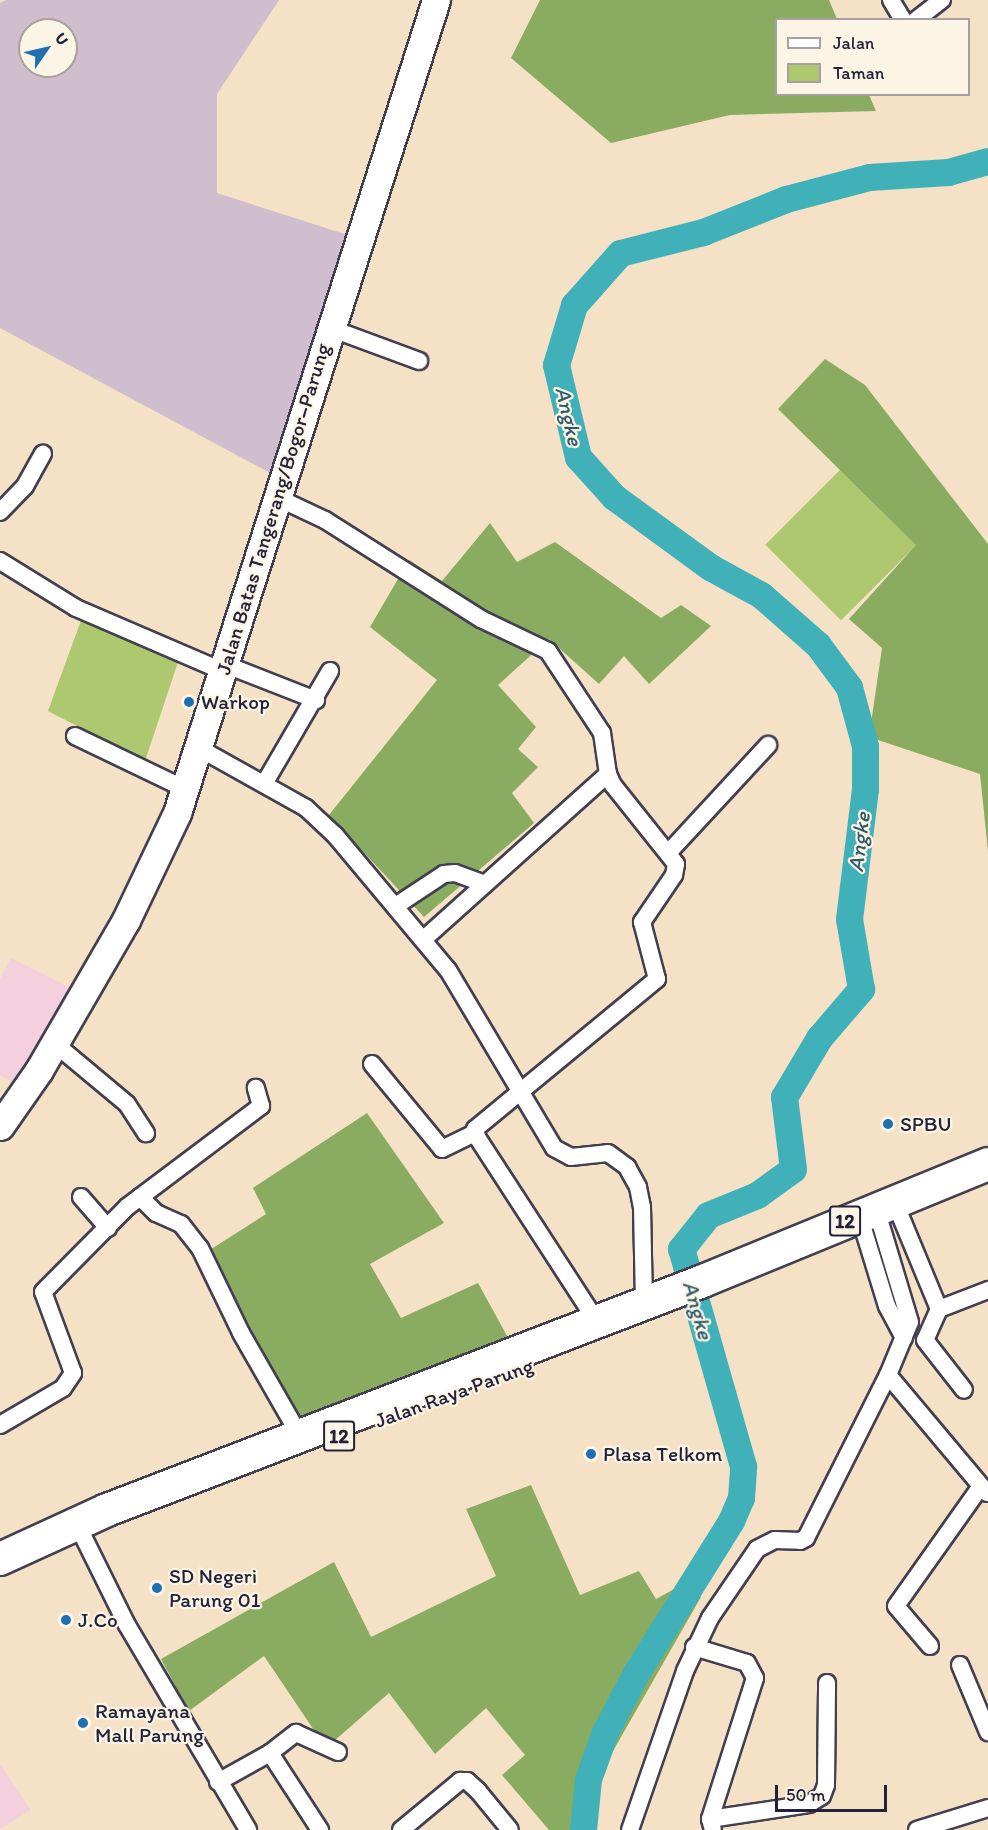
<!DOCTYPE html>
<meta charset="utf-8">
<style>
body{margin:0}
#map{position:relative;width:988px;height:1830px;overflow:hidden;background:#f5e1c5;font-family:Itim,sans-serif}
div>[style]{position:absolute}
.built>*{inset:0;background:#f4cfdd}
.industrial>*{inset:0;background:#d0bdcd}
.green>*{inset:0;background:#adc86e;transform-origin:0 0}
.forest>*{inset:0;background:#8aac61}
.river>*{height:27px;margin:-13.5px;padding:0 13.5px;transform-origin:13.5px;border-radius:13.5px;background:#40b0b9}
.roads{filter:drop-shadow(2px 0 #423f50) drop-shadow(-2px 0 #423f50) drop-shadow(0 2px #423f50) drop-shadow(0 -2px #423f50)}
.street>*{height:16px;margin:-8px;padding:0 8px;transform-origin:8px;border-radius:8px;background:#fff}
.primary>*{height:27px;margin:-13.5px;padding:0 13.5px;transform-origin:13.5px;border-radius:13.5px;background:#fff}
.highway>*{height:32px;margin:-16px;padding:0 16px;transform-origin:16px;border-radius:16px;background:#fff}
.dots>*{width:16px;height:16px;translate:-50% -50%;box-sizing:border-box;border:3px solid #fcf5e5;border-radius:50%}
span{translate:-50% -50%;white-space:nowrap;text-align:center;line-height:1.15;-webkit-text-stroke:4.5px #fcf5e5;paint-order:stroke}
.shield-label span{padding:2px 4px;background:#fcf5e5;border:2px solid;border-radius:4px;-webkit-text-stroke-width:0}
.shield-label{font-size:20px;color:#22223b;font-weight:700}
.street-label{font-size:21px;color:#22223b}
.poi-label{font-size:21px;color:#22223b}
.left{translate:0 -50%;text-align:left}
.water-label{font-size:22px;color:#2e5b6d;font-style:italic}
.legend{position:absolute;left:775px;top:18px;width:195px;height:78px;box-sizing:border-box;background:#fcf5e5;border:2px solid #a5a1a1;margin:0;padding:8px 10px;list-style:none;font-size:18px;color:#22223b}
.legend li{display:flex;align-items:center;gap:12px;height:30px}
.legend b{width:30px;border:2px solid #a5a1a1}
.north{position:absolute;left:18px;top:18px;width:60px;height:60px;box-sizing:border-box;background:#fcf5e5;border:2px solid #a5a1a1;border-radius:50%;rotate:56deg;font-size:16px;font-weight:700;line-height:24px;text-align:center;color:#22223b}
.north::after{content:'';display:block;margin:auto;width:21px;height:27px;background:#1f6fb2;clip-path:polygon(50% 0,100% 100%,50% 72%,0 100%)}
.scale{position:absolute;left:775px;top:1785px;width:112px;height:27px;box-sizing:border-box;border:3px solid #22223b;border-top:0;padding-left:8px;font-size:18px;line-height:21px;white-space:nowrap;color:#22223b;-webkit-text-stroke:4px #fcf5e5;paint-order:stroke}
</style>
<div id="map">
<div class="built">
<div style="clip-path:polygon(11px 958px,81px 993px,23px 1087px,0 1075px,0 979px)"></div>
<div style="clip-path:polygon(0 1764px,31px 1810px,0 1829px)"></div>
</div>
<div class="industrial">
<div style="clip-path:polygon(evenodd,6px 0,279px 0,217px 94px,217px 193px,354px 237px,285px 481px,0 328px,0 3px,6px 0,30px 30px,66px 30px,66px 66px,30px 66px,30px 30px)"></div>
</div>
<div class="green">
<div style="left:841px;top:469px;width:107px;height:107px;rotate:45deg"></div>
<div style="clip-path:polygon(87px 604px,182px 650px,145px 761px,48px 711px)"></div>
</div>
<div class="forest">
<div style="clip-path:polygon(540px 0,829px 0,837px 19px,776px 20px,776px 94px,869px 95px,876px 111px,730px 115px,611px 143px,511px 58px)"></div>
<div style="clip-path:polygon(825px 359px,865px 385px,988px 544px,988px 851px,980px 774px,869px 737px,882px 648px,849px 619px,916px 545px,778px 409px)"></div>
<div style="clip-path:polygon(490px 523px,517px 562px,555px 542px,661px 618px,681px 605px,711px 626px,649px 684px,624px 656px,599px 684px,549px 639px,498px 685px,536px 727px,518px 749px,538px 767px,512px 793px,534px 823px,424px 917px,329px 815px,437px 680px,370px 627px,409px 560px,442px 581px)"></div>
<div style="clip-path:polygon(367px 1113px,444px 1223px,370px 1264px,401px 1318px,478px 1283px,517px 1354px,314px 1436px,265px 1369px,205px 1253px,266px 1214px,253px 1188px)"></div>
<div style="clip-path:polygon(531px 1485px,580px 1595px,639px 1571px,656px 1599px,685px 1583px,701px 1597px,601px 1772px,596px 1830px,549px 1830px,502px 1775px,525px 1755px,486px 1708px,435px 1754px,389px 1693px,326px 1748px,264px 1656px,189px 1711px,161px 1659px,334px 1562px,371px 1637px,496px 1576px,466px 1509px)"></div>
</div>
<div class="river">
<div style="left:583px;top:1830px;width:51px;rotate:-84.4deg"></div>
<div style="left:588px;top:1779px;width:50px;rotate:-70.1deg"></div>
<div style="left:605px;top:1732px;width:67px;rotate:-62.3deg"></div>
<div style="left:636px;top:1673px;width:179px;rotate:-58deg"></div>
<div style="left:731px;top:1521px;width:25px;rotate:-67deg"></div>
<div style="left:741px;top:1498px;width:32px;rotate:-86deg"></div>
<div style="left:743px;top:1466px;width:226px;rotate:-105.9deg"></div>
<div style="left:681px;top:1249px;width:43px;rotate:-51.5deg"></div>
<div style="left:708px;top:1215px;width:53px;rotate:-22.2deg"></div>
<div style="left:757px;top:1195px;width:44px;rotate:-35.8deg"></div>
<div style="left:793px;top:1169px;width:73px;rotate:-97.1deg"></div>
<div style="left:784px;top:1097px;width:69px;rotate:-59.3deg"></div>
<div style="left:819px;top:1038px;width:65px;rotate:-49.4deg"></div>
<div style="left:861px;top:989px;width:71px;rotate:-99.7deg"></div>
<div style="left:849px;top:919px;width:131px;rotate:-83deg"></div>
<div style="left:865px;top:789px;width:43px;rotate:-90deg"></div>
<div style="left:865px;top:746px;width:61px;rotate:-105.2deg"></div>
<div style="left:849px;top:687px;width:52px;rotate:-126.4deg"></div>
<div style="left:818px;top:645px;width:76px;rotate:-138.7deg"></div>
<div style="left:761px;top:595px;width:58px;rotate:-151.2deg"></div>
<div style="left:710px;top:567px;width:119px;rotate:-143.9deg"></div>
<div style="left:614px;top:497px;width:54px;rotate:-132deg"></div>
<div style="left:578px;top:457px;width:95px;rotate:-103.4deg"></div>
<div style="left:556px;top:365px;width:63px;rotate:-73.3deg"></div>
<div style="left:574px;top:305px;width:69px;rotate:-48.5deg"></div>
<div style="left:620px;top:253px;width:86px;rotate:-14.2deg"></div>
<div style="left:703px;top:232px;width:89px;rotate:-21.7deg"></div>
<div style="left:786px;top:199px;width:86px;rotate:-14.8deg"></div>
<div style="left:869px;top:177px;width:79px;rotate:-3.6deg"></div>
<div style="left:948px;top:172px;width:41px;rotate:-15.4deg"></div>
</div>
<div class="roads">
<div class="street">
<div style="left:891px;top:0;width:23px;rotate:59deg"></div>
<div style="left:916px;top:20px;width:33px;rotate:-38deg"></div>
<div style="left:330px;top:328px;width:95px;rotate:20.3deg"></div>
<div style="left:276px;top:497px;width:54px;rotate:25.1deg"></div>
<div style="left:325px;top:520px;width:185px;rotate:32.4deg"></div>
<div style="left:481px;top:619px;width:74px;rotate:25.5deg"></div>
<div style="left:548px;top:651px;width:98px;rotate:56.6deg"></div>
<div style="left:602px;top:733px;width:41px;rotate:81.7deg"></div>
<div style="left:608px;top:774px;width:12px;rotate:66deg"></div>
<div style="left:613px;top:785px;width:101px;rotate:51.4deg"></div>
<div style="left:676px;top:864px;width:11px;rotate:100deg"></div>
<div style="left:674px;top:875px;width:57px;rotate:124.2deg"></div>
<div style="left:642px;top:922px;width:59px;rotate:75.3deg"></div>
<div style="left:657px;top:979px;width:236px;rotate:140.5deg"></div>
<div style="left:475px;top:1129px;width:8px;rotate:76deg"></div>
<div style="left:477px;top:1137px;width:218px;rotate:57deg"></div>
<div style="left:0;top:512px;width:36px;rotate:-46deg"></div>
<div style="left:25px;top:486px;width:37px;rotate:-61deg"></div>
<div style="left:0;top:561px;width:89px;rotate:31.7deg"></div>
<div style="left:76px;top:608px;width:159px;rotate:23.3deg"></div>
<div style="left:224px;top:664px;width:99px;rotate:21.4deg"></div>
<div style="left:75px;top:736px;width:122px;rotate:25.7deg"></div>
<div style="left:197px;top:747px;width:125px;rotate:29.2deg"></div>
<div style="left:306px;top:808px;width:40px;rotate:43deg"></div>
<div style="left:335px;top:835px;width:176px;rotate:50.1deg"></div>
<div style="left:448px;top:970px;width:207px;rotate:59.2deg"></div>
<div style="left:554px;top:1148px;width:19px;rotate:28deg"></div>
<div style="left:571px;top:1157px;width:37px;rotate:-6deg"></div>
<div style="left:608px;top:1153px;width:24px;rotate:36deg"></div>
<div style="left:627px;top:1167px;width:23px;rotate:61deg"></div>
<div style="left:638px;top:1187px;width:20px;rotate:79deg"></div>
<div style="left:642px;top:1207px;width:95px;rotate:88.8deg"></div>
<div style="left:264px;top:784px;width:131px;rotate:-59.7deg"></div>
<div style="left:669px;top:852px;width:146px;rotate:-47.2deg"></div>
<div style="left:397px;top:905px;width:56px;rotate:-33.4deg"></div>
<div style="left:444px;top:874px;width:11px;rotate:-5deg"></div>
<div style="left:455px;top:873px;width:32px;rotate:20deg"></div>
<div style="left:425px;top:938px;width:246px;rotate:-41.9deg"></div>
<div style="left:54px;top:1043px;width:95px;rotate:39.9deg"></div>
<div style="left:127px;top:1104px;width:35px;rotate:57deg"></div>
<div style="left:372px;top:1064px;width:110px;rotate:50.5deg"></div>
<div style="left:442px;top:1149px;width:37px;rotate:-26deg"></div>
<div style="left:81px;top:1197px;width:41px;rotate:48.9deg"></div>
<div style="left:140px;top:1197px;width:23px;rotate:45deg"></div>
<div style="left:156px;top:1213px;width:27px;rotate:24deg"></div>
<div style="left:181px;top:1224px;width:31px;rotate:52deg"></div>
<div style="left:200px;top:1248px;width:94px;rotate:64.2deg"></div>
<div style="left:241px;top:1333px;width:119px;rotate:60.2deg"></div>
<div style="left:859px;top:1215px;width:95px;rotate:72.9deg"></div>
<div style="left:887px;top:1306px;width:36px;rotate:62deg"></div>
<div style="left:900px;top:1215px;width:102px;rotate:67.5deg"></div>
<div style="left:939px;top:1309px;width:53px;rotate:-21.2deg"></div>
<div style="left:939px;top:1309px;width:34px;rotate:114deg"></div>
<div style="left:925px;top:1340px;width:63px;rotate:52deg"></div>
<div style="left:888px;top:1375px;width:154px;rotate:50deg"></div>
<div style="left:0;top:1425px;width:73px;rotate:-30.4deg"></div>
<div style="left:63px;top:1388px;width:18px;rotate:-56deg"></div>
<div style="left:73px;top:1373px;width:86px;rotate:-110.3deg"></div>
<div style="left:43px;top:1292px;width:120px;rotate:-45.3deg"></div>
<div style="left:127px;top:1207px;width:168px;rotate:-37deg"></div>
<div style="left:261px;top:1106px;width:19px;rotate:-106deg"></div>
<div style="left:77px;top:1524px;width:113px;rotate:63.7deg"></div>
<div style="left:127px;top:1625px;width:238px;rotate:59.4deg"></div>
<div style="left:930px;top:1646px;width:52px;rotate:-130.4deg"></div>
<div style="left:896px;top:1606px;width:147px;rotate:-54.7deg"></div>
<div style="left:694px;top:1647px;width:55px;rotate:16.8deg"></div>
<div style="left:747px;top:1663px;width:17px;rotate:62deg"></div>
<div style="left:755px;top:1678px;width:148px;rotate:107.7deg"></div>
<div style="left:710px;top:1819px;width:11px;rotate:75deg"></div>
<div style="left:960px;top:1665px;width:73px;rotate:67.3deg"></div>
<div style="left:270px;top:1753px;width:92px;rotate:57deg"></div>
<div style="left:218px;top:1782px;width:60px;rotate:-29.1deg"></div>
<div style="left:270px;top:1753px;width:33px;rotate:-38deg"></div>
<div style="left:296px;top:1733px;width:46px;rotate:24.3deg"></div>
<div style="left:710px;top:1819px;width:100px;rotate:-8.6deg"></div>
<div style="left:809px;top:1804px;width:15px;rotate:-32deg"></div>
<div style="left:822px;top:1796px;width:12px;rotate:-70deg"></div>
<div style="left:826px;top:1785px;width:102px;rotate:-89.4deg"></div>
<div style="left:401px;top:1830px;width:77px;rotate:-39.7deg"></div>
<div style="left:460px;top:1781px;width:7px"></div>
<div style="left:467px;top:1781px;width:15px;rotate:42deg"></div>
<div style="left:478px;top:1791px;width:50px;rotate:50.6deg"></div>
<div style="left:630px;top:1830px;width:168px;rotate:-70.9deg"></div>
<div style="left:685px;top:1671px;width:59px;rotate:-64.7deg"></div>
<div style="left:710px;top:1618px;width:83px;rotate:-55.7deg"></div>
<div style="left:757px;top:1549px;width:20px;rotate:-27deg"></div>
<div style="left:775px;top:1540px;width:25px;rotate:2deg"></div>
<div style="left:800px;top:1541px;width:7px;rotate:-27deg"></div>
<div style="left:806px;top:1538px;width:182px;rotate:-63.3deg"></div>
<div style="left:888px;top:1375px;width:57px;rotate:-67.5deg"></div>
<div style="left:910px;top:1322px;width:118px;rotate:-106.7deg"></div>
<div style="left:917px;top:1830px;width:74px;rotate:-17.2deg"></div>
</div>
<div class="primary">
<div style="left:0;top:1126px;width:68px;rotate:-55.1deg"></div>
<div style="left:39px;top:1070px;width:173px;rotate:-59.9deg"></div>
<div style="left:126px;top:920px;width:119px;rotate:-64.5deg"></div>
<div style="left:177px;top:813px;width:853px;rotate:-72.33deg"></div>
</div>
<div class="highway">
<div style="left:0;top:1559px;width:118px;rotate:-24.6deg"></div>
<div style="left:107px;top:1510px;width:638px;rotate:-21.02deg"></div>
<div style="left:703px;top:1281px;width:308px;rotate:-22.3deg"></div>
</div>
</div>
<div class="dots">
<div style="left:189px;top:702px;background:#1f6fb2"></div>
<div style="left:888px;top:1124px;background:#1f6fb2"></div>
<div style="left:591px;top:1454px;background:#1f6fb2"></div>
<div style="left:157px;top:1588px;background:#1f6fb2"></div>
<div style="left:66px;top:1620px;background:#1f6fb2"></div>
<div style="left:83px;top:1723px;background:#1f6fb2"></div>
</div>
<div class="shield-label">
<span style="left:845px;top:1221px">12</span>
<span style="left:339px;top:1436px">12</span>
</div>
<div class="street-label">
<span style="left:273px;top:509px;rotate:-73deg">Jalan Batas Tangerang/Bogor–Parung</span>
<span style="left:454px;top:1393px;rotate:-20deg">Jalan Raya Parung</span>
</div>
<div class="poi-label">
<span class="left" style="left:201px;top:702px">Warkop</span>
<span class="left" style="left:900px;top:1124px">SPBU</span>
<span class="left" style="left:603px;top:1454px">Plasa Telkom</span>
<span class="left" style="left:169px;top:1588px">SD Negeri<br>Parung 01</span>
<span class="left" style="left:78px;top:1620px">J.Co</span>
<span class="left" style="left:95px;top:1723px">Ramayana<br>Mall Parung</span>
</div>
<div class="water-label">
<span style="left:569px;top:416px;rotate:77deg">Angke</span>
<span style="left:859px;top:842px;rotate:-83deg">Angke</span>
<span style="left:698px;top:1310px;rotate:74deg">Angke</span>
</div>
<ul class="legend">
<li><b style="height:8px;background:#fff"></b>Jalan</li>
<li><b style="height:16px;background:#adc86e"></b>Taman</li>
</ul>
<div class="north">U</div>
<div class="scale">50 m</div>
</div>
